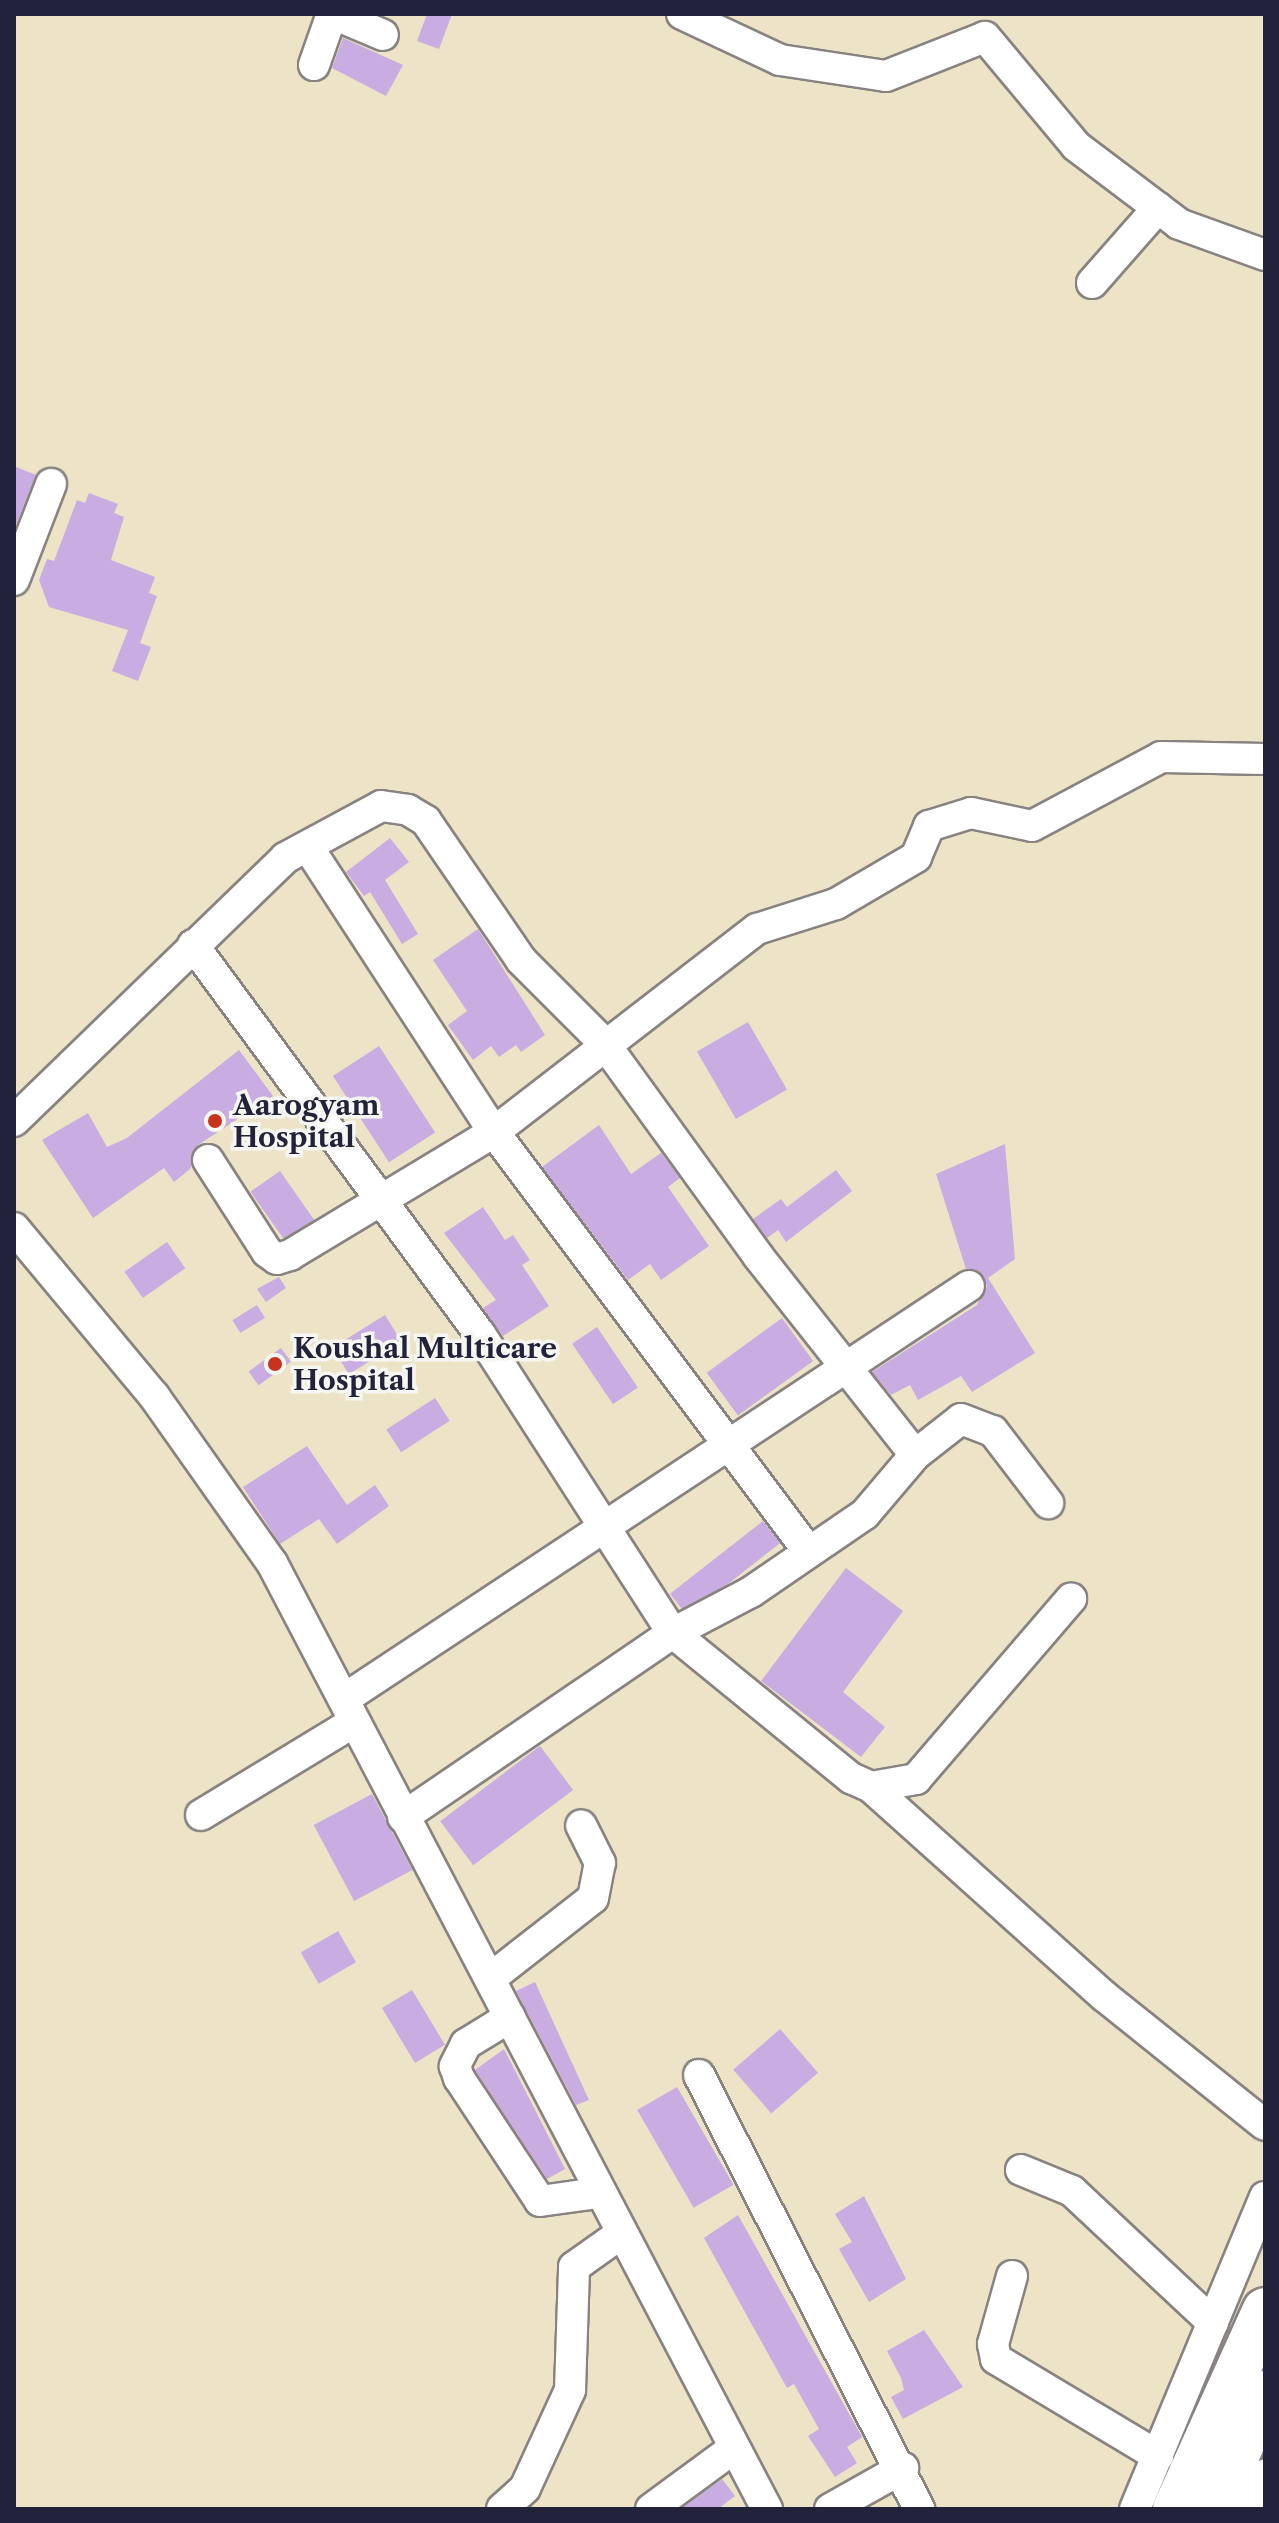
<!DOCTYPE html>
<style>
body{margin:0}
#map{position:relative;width:1279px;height:2523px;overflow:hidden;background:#ede4c7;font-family:"Libre Caslon Text",serif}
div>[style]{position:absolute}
.building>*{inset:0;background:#c8ace2;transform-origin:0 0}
.roads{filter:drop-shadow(2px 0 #888381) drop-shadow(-2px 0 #888381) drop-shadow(0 2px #888381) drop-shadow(0 -2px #888381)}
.minor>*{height:30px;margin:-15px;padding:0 15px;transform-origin:15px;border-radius:15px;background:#fff}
.highway>*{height:44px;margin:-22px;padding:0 22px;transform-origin:22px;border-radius:22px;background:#fff}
.dots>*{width:22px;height:22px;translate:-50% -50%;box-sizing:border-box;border:4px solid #f6f6f2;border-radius:50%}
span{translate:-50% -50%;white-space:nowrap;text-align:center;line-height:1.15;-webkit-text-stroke:7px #f6f6f2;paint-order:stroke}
.poi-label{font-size:28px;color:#22223b;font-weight:700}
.left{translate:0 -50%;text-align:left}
.frame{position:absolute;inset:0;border:16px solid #22223b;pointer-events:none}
</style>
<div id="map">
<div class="building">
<div style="clip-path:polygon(427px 14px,452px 14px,439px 49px,417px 41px)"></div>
<div style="clip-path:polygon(343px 38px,403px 65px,386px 96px,332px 68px)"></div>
<div style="clip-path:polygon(14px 466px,36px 475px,14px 530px)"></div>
<div style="clip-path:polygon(89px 493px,118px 504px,114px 513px,124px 517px,111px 560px,155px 577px,149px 593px,157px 596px,140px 643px,151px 647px,138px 681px,112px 671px,128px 630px,49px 607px,39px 580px,47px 559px,54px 561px,77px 500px,85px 503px)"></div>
<div style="clip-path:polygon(390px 838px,409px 862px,385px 880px,418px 934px,402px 944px,370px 892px,364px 896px,346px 872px)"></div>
<div style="clip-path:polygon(478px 929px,545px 1035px,521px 1052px,516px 1045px,499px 1057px,491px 1046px,473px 1060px,448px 1025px,467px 1011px,433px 960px)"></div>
<div style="left:748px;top:1022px;width:78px;height:59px;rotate:60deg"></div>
<div style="left:379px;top:1046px;width:103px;height:55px;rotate:57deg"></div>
<div style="clip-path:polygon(239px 1050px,273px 1096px,198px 1145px,190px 1169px,174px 1182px,164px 1168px,93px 1218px,42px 1140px,88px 1113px,107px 1147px,127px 1138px)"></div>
<div style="clip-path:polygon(599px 1125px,631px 1174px,661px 1153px,680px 1178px,668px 1187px,709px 1246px,661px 1280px,650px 1264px,628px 1280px,542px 1167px)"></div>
<div style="clip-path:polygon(1005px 1144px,1015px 1259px,988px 1278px,1035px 1353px,972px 1392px,961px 1376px,918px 1400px,910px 1385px,891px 1395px,872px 1372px,977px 1305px,987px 1286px,978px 1270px,966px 1269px,936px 1174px)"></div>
<div style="clip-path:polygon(836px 1170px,852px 1191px,786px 1242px,778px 1230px,767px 1238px,753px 1219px,781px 1199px,787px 1207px)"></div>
<div style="left:280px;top:1171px;width:60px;height:36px;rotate:55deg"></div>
<div style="clip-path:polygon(483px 1207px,505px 1240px,513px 1235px,530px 1260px,522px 1265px,549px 1306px,503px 1336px,483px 1308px,496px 1300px,444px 1233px)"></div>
<div style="left:167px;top:1242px;width:32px;height:52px;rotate:55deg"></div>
<div style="clip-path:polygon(279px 1277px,286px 1288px,266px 1302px,257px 1289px)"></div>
<div style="left:257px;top:1305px;width:15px;height:29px;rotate:58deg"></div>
<div style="left:385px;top:1315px;width:31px;height:62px;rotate:58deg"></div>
<div style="left:782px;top:1318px;width:53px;height:93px;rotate:54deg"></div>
<div style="left:597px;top:1327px;width:73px;height:30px;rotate:56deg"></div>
<div style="left:281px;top:1348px;width:17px;height:40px;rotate:54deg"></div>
<div style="left:435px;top:1398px;width:27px;height:58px;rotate:57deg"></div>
<div style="clip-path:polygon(307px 1446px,347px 1505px,375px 1485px,389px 1506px,337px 1544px,319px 1519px,280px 1544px,243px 1487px)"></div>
<div style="left:763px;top:1521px;width:28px;height:118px;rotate:52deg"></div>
<div style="clip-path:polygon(846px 1568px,903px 1611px,843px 1692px,885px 1727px,861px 1757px,761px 1681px)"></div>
<div style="left:540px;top:1746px;width:55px;height:125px;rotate:53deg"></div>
<div style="left:372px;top:1794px;width:86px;height:66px;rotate:62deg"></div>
<div style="left:338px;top:1931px;width:36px;height:43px;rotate:60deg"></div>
<div style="clip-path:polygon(535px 1982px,589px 2100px,576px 2105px,516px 1991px)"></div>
<div style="left:412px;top:1990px;width:64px;height:35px;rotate:59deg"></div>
<div style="left:780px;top:2029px;width:58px;height:62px;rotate:49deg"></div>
<div style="clip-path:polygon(504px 2049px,565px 2169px,547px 2179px,475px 2070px)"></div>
<div style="left:677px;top:2087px;width:113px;height:46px;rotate:60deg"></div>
<div style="clip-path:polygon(864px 2196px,906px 2279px,869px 2302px,839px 2249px,852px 2242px,835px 2214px)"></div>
<div style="clip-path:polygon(738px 2215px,862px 2437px,847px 2447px,857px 2463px,835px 2477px,808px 2436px,819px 2429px,794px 2384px,787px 2388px,704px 2238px)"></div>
<div style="clip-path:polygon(924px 2330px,963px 2387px,903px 2419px,891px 2397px,904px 2390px,901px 2378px,887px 2351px)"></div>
<div style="clip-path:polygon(722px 2479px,735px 2496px,718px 2509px,681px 2509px)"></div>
</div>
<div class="roads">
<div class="minor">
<div style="left:333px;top:14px;width:54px;rotate:22.8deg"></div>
<div style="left:682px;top:14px;width:108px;rotate:25.1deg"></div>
<div style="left:780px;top:60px;width:107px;rotate:8.6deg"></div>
<div style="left:886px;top:76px;width:106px;rotate:-21.5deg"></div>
<div style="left:985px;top:37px;width:142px;rotate:50.1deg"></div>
<div style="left:1076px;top:146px;width:129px;rotate:37.1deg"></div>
<div style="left:1179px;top:224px;width:91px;rotate:19.8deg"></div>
<div style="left:314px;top:65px;width:54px;rotate:-70.6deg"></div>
<div style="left:1092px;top:283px;width:100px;rotate:-48.7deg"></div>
<div style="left:14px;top:580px;width:103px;rotate:-68.9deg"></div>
<div style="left:308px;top:847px;width:340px;rotate:56.9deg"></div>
<div style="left:494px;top:1132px;width:525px;rotate:53.13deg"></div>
<div style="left:193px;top:945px;width:483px;rotate:53.6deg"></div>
<div style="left:480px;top:1334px;width:356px;rotate:57.2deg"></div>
<div style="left:673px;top:1633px;width:230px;rotate:39.2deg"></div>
<div style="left:851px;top:1778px;width:22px;rotate:24deg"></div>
<div style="left:871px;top:1787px;width:46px;rotate:-10.1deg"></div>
<div style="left:916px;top:1779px;width:238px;rotate:-49.3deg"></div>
<div style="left:14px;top:1121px;width:378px;rotate:-44.1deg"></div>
<div style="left:285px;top:858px;width:109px;rotate:-28.4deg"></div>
<div style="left:381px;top:806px;width:27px;rotate:8deg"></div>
<div style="left:408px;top:810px;width:21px;rotate:31deg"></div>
<div style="left:426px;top:821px;width:168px;rotate:55.6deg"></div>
<div style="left:521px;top:960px;width:117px;rotate:45deg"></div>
<div style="left:604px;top:1043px;width:263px;rotate:54.1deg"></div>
<div style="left:758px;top:1256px;width:253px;rotate:51.7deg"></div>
<div style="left:208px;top:1160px;width:109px;rotate:57.3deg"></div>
<div style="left:267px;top:1252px;width:12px;rotate:35deg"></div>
<div style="left:277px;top:1259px;width:14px;rotate:-17deg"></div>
<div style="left:290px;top:1255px;width:238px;rotate:-31.1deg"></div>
<div style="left:494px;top:1132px;width:332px;rotate:-37.7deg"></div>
<div style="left:757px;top:929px;width:83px;rotate:-17.6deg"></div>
<div style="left:836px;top:904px;width:93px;rotate:-30.4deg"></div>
<div style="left:916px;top:857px;width:34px;rotate:-67deg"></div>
<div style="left:929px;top:826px;width:44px;rotate:-17.2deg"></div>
<div style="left:971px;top:813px;width:62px;rotate:12deg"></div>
<div style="left:1032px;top:826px;width:146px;rotate:-28.1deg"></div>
<div style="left:1161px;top:757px;width:104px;rotate:1.1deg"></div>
<div style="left:14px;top:1228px;width:219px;rotate:50.2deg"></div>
<div style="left:154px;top:1396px;width:204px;rotate:54.8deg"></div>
<div style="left:272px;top:1563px;width:1068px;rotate:62.38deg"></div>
<div style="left:344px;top:1699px;width:749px;rotate:-33.46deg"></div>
<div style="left:871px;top:1787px;width:313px;rotate:41.9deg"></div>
<div style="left:1104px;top:1996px;width:206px;rotate:38.7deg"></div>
<div style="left:201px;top:1815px;width:179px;rotate:-31.3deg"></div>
<div style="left:403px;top:1817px;width:327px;rotate:-34.3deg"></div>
<div style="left:673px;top:1633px;width:88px;rotate:-27.7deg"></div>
<div style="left:751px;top:1592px;width:138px;rotate:-34.4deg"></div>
<div style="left:865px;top:1514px;width:77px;rotate:-49.7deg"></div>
<div style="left:915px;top:1455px;width:58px;rotate:-38deg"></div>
<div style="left:961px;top:1419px;width:34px;rotate:21deg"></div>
<div style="left:993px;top:1431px;width:91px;rotate:52.6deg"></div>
<div style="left:492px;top:1977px;width:128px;rotate:-38deg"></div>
<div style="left:593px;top:1898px;width:36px;rotate:-79deg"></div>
<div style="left:600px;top:1863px;width:42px;rotate:-116.6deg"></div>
<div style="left:510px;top:2017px;width:52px;rotate:148.5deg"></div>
<div style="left:466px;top:2044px;width:25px;rotate:117deg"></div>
<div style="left:455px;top:2066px;width:13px;rotate:72deg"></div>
<div style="left:459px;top:2078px;width:147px;rotate:56.6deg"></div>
<div style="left:540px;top:2201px;width:59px;rotate:-7.9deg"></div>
<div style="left:699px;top:2075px;width:487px;rotate:63.1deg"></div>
<div style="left:1021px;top:2170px;width:55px;rotate:22.4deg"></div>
<div style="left:1072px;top:2191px;width:193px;rotate:43.1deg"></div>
<div style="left:1012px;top:2276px;width:71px;rotate:105.6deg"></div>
<div style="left:993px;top:2344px;width:15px;rotate:79deg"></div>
<div style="left:996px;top:2359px;width:189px;rotate:30.9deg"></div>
<div style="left:502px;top:2509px;width:31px;rotate:-42deg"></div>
<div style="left:525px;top:2488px;width:108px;rotate:-65.3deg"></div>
<div style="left:570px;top:2390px;width:123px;rotate:-88.1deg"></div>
<div style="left:574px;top:2267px;width:55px;rotate:-35.4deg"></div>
<div style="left:651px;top:2509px;width:103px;rotate:-36.3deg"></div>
<div style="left:830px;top:2509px;width:84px;rotate:-29.3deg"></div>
<div style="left:1135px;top:2509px;width:338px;rotate:-67.4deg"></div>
<div style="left:1249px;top:2509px;width:38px;rotate:-65deg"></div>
</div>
<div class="highway">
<div style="left:1175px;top:2509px;width:218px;rotate:-65.7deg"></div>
<div style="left:1213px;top:2509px;width:127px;rotate:-65.9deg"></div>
</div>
</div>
<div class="dots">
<div style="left:215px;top:1121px;background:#c8321e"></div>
<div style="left:275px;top:1364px;background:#c8321e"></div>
</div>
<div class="poi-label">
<span class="left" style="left:233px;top:1121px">Aarogyam<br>Hospital</span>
<span class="left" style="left:293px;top:1364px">Koushal Multicare<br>Hospital</span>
</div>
<div class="frame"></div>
</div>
